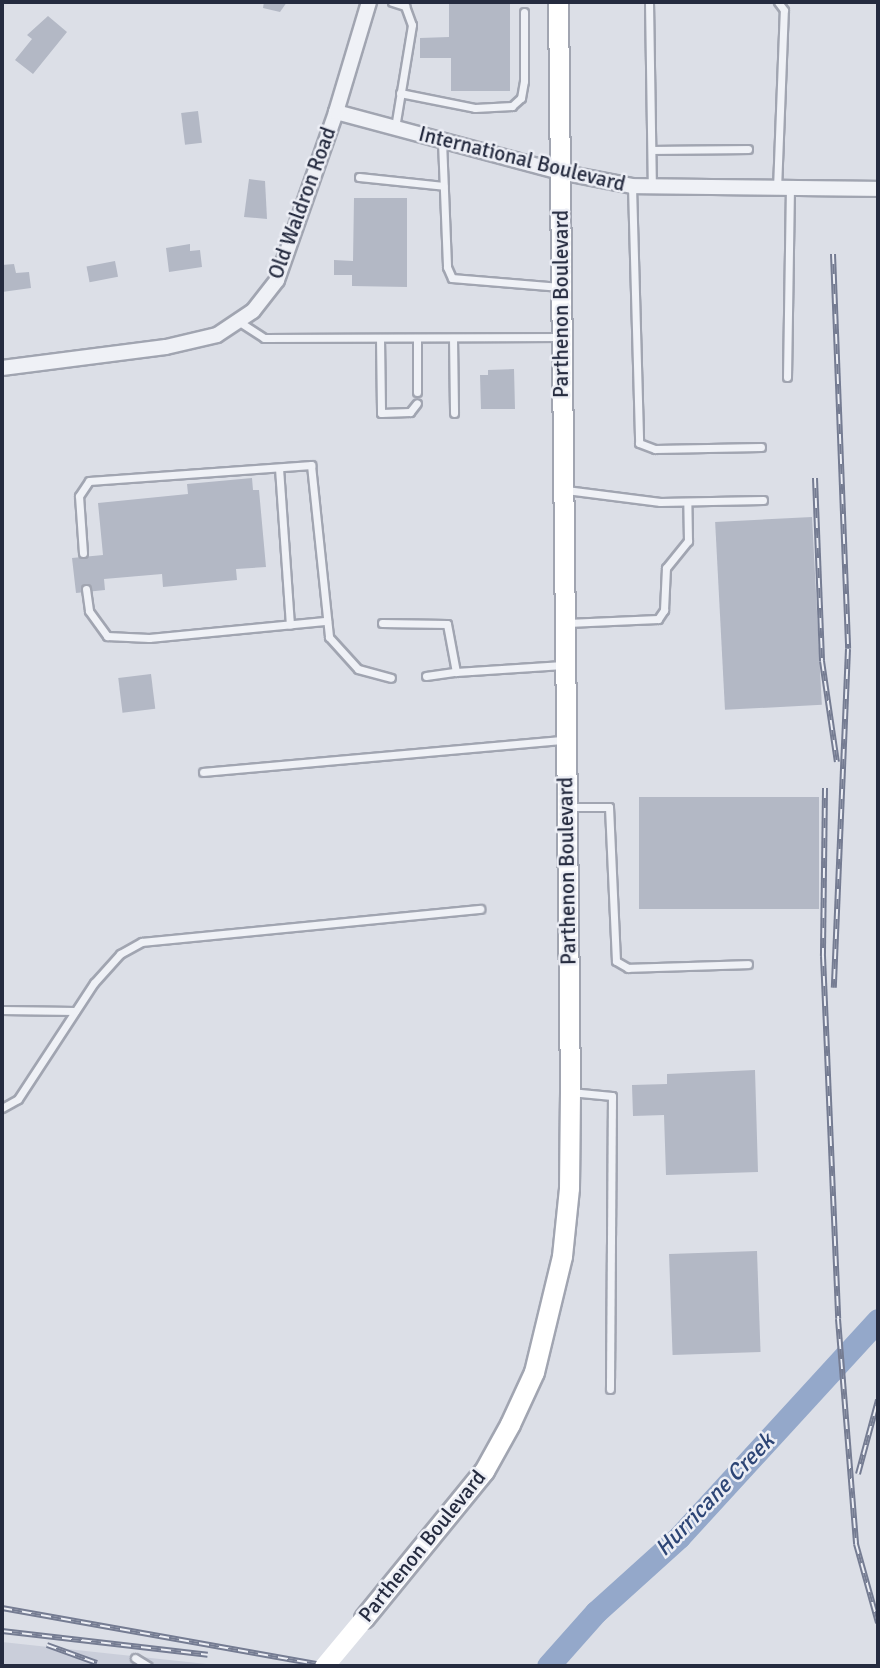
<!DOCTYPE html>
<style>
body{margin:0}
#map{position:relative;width:880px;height:1668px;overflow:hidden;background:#dcdfe7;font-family:Signika,sans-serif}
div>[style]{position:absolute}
.built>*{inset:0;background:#caceda}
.river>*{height:23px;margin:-11.5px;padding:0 11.5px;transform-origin:11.5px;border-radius:11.5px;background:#94a8ca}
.building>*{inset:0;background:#b3b8c5;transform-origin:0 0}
.roads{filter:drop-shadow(2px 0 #a1a5b1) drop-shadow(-2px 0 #a1a5b1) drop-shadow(0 2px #a1a5b1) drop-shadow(0 -2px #a1a5b1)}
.lane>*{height:7px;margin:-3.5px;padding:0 3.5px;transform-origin:3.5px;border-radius:3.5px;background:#eff1f6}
.street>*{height:14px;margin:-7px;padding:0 7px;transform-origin:7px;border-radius:7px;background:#eff1f6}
.secondary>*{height:19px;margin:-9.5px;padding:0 9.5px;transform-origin:9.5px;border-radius:9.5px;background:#fff}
.rail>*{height:6px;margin-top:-3px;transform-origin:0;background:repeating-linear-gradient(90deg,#eceef5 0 10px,#757c92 0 20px);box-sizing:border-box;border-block:2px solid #757c92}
.secondary-bridge>*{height:19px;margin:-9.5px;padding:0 9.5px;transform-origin:9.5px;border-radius:9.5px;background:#fff}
span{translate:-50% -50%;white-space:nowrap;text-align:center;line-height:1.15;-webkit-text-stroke:5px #eceef5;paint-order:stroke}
.street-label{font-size:21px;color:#252b3f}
.water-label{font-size:23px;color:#2d4575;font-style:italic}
.frame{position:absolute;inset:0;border:4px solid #252b3f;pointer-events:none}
</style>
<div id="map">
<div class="built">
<div style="clip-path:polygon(2px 1642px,225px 1666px,2px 1666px)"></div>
</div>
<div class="river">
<div style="left:548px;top:1666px;width:72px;rotate:-48.4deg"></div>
<div style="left:596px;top:1612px;width:112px;rotate:-42.1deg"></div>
<div style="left:679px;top:1537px;width:294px;rotate:-47.5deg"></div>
</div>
<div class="building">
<div style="clip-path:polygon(264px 2px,287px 2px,280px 12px,263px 8px)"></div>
<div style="clip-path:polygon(510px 2px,510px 91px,451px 91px,451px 58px,420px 58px,420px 38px,449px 37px,449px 3px)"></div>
<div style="clip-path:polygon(48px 16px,67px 32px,33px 74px,15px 60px,32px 39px,27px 35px)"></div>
<div style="left:198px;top:111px;width:32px;height:17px;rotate:83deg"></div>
<div style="clip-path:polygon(249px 179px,265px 181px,267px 219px,244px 217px)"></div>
<div style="clip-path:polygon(354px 198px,407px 198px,407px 287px,352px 286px,352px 275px,334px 275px,334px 260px,353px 261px)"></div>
<div style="clip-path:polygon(190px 244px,190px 251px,200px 250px,202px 267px,169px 272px,166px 248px)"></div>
<div style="left:115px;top:261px;width:16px;height:29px;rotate:79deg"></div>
<div style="clip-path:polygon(14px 264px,16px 273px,29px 272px,31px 288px,2px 292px,2px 265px)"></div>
<div style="clip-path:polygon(514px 369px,515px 409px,481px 409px,480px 375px,488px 375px,488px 370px)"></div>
<div style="clip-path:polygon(252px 478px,253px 490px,259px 490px,266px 567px,236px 569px,237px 580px,163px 587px,162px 574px,104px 579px,105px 590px,76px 593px,72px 558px,103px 555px,98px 503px,188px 494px,187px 484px)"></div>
<div style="left:812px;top:517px;width:188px;height:97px;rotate:87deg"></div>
<div style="left:151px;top:674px;width:35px;height:33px;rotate:83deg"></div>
<div style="left:819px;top:797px;width:112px;height:180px;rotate:90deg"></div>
<div style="clip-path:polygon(755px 1070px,758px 1172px,666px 1175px,664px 1115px,633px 1116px,632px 1085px,667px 1084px,667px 1074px)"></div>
<div style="left:757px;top:1251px;width:101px;height:88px;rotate:88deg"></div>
</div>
<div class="roads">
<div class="lane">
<div style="left:392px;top:2px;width:14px;rotate:17deg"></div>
<div style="left:405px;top:6px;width:20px;rotate:70deg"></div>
<div style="left:412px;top:25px;width:104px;rotate:99.4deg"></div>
<div style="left:649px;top:2px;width:184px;rotate:89.1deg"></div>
<div style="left:400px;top:93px;width:76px;rotate:11.3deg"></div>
<div style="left:475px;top:108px;width:37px;rotate:-3deg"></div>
<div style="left:512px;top:106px;width:12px;rotate:-42deg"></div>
<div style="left:521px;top:98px;width:17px;rotate:-80deg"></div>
<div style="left:524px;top:81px;width:69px;rotate:-90deg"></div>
<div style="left:442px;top:141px;width:126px;rotate:87.7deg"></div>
<div style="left:447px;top:267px;width:12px;rotate:66deg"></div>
<div style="left:452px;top:278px;width:108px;rotate:4.8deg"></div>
<div style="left:652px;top:150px;width:96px;rotate:-0.6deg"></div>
<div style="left:359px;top:177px;width:85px;rotate:6deg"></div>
<div style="left:632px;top:186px;width:257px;rotate:88.4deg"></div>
<div style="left:639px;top:443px;width:17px;rotate:21deg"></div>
<div style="left:655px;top:449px;width:106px;rotate:-1.1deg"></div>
<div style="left:777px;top:189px;width:179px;rotate:-87.8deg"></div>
<div style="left:784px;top:10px;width:10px;rotate:-127deg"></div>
<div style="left:238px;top:321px;width:31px;rotate:33deg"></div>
<div style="left:264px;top:338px;width:297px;rotate:-0.2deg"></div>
<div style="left:380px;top:338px;width:75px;rotate:89.2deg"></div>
<div style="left:381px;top:413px;width:29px;rotate:-2deg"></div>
<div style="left:410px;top:412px;width:11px;rotate:-52deg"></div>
<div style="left:417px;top:338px;width:54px;rotate:90deg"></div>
<div style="left:453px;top:338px;width:75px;rotate:89.2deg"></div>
<div style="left:787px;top:377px;width:188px;rotate:-89.1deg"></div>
<div style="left:279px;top:468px;width:157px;rotate:86deg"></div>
<div style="left:566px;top:490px;width:95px;rotate:7.3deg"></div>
<div style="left:660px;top:502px;width:103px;rotate:-1.1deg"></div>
<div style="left:83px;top:553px;width:57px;rotate:-94deg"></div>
<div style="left:79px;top:496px;width:18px;rotate:-56deg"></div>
<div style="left:89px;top:481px;width:223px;rotate:-4.1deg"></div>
<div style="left:311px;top:465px;width:173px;rotate:84deg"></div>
<div style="left:329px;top:637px;width:43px;rotate:47.8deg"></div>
<div style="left:358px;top:669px;width:34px;rotate:15deg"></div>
<div style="left:86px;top:589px;width:22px;rotate:82deg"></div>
<div style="left:89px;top:611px;width:31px;rotate:54deg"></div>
<div style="left:107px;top:636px;width:42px;rotate:2.7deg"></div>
<div style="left:149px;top:638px;width:179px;rotate:-5.5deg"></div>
<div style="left:382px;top:623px;width:65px;rotate:0.9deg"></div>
<div style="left:447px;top:624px;width:49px;rotate:79.4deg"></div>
<div style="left:456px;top:672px;width:107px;rotate:-3.7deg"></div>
<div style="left:567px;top:623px;width:91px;rotate:-2.5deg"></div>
<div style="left:658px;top:619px;width:11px;rotate:-56deg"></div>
<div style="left:664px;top:610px;width:42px;rotate:-87.3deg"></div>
<div style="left:666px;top:568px;width:35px;rotate:-51deg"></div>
<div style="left:688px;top:541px;width:39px;rotate:-91deg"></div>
<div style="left:426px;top:676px;width:30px;rotate:-8deg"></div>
<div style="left:203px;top:772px;width:362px;rotate:-5.1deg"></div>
<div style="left:570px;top:807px;width:39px"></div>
<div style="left:609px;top:807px;width:154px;rotate:87.4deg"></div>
<div style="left:616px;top:961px;width:14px;rotate:30deg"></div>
<div style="left:628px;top:968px;width:120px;rotate:-1.9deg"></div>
<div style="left:2px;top:1010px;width:73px;rotate:0.8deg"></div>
<div style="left:570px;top:1092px;width:42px;rotate:5.4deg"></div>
<div style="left:612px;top:1096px;width:293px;rotate:90.4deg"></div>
<div style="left:2px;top:1108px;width:18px;rotate:-29deg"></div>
<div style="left:18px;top:1099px;width:139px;rotate:-56.8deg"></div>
<div style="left:94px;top:983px;width:39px;rotate:-48deg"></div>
<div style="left:120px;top:954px;width:25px;rotate:-29deg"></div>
<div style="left:142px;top:942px;width:340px;rotate:-5.6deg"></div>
<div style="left:135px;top:1658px;width:15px;rotate:32deg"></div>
</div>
<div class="street">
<div style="left:336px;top:112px;width:232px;rotate:15deg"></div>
<div style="left:560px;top:172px;width:73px;rotate:11deg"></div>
<div style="left:632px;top:186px;width:246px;rotate:0.7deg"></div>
<div style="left:2px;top:368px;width:165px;rotate:-7.3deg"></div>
<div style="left:166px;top:347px;width:52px;rotate:-13.2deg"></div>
<div style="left:217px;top:335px;width:43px;rotate:-33.7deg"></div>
<div style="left:253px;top:311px;width:39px;rotate:-52deg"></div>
<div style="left:277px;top:280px;width:178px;rotate:-70.6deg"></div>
<div style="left:336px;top:112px;width:115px;rotate:-73.3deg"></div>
</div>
<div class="secondary">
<div style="left:364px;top:1618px;width:190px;rotate:-50.8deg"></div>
<div style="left:484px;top:1471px;width:54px;rotate:-61deg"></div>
<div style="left:510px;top:1424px;width:57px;rotate:-65.2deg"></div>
<div style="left:534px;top:1372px;width:119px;rotate:-76.4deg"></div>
<div style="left:562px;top:1256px;width:68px;rotate:-84.1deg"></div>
<div style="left:569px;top:1188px;width:96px;rotate:-89.4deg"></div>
<div style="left:570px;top:1092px;width:1090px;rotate:-90.63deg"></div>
</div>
</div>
<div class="rail">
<div style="left:833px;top:254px;width:395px;rotate:87.8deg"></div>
<div style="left:848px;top:649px;width:339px;rotate:92.4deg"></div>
<div style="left:815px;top:478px;width:183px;rotate:87.8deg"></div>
<div style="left:822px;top:661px;width:102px;rotate:81.6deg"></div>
<div style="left:825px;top:788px;width:168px;rotate:90.7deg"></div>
<div style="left:823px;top:956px;width:363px;rotate:87.6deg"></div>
<div style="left:838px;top:1319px;width:226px;rotate:85.4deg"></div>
<div style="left:856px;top:1544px;width:82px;rotate:74.4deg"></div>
<div style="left:858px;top:1474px;width:77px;rotate:-74.9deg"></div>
<div style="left:2px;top:1608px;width:332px;rotate:10.1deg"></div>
<div style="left:2px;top:1631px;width:207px;rotate:6.6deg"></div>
<div style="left:47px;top:1645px;width:53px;rotate:19.8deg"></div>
</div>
<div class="secondary-bridge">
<div style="left:324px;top:1666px;width:62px;rotate:-50.2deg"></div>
</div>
<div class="street-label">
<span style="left:522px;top:159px;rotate:14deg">International Boulevard</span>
<span style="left:302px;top:203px;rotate:-70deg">Old Waldron Road</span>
<span style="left:561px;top:304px;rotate:-90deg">Parthenon Boulevard</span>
<span style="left:567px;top:871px;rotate:-91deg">Parthenon Boulevard</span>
<span style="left:422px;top:1546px;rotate:-51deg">Parthenon Boulevard</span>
</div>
<div class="water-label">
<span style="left:715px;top:1495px;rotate:-46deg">Hurricane Creek</span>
</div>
<div class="frame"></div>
</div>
